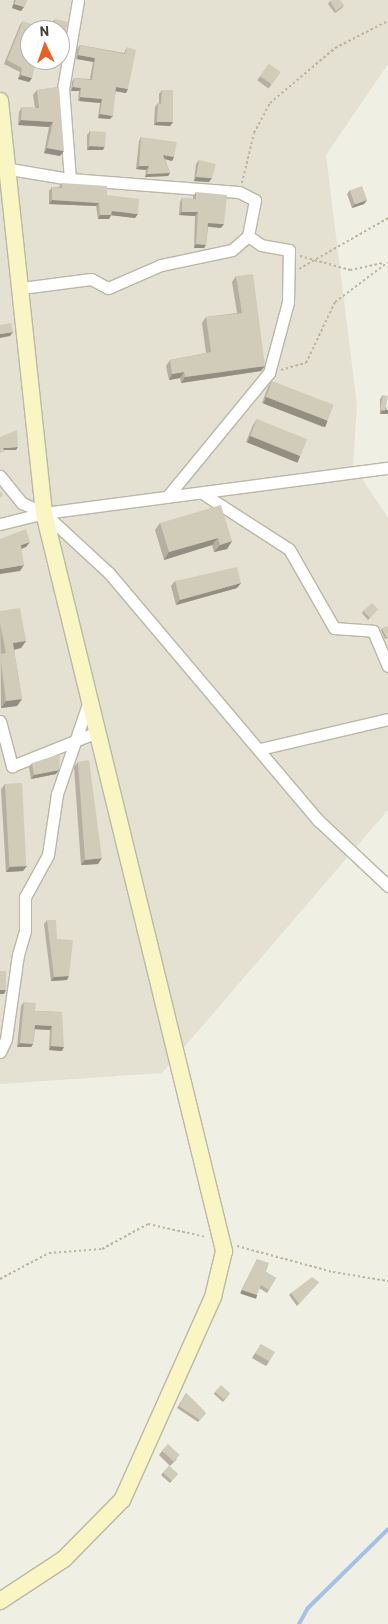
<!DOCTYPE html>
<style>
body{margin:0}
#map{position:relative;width:388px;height:1624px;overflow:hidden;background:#f0efe4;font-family:Barlow,sans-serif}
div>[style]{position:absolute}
.residential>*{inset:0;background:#e4e1d2}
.stream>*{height:4px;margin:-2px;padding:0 2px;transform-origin:2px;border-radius:2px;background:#a4c1e9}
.path>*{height:2px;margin-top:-1px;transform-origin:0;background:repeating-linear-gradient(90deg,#bbb59a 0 2.5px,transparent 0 5px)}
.roads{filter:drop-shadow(1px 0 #bbb7a7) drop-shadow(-1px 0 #bbb7a7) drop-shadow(0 1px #bbb7a7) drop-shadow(0 -1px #bbb7a7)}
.street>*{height:11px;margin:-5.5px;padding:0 5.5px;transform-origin:5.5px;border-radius:5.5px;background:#fff}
.secondary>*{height:16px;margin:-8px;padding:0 8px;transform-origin:8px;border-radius:8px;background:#faf6c4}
.wall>*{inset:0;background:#b4afa0;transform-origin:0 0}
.shaded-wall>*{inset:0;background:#928f82;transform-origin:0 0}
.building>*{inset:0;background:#d1ccba;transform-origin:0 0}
span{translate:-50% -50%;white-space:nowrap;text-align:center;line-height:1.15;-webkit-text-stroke:4px #fff;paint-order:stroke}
.north{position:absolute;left:20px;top:20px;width:50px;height:50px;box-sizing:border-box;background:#fff;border:1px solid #b3b2ae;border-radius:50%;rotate:357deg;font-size:14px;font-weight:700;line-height:20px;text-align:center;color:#423f34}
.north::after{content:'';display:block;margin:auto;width:18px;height:22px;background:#e86123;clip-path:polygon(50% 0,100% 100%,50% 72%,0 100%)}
</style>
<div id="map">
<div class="residential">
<div style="clip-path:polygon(evenodd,0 0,388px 0,388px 64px,326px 155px,357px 405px,353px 465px,388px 518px,388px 810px,162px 1073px,0 1084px,0 0,30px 30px,60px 30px,60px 60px,30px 60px,30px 30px)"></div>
</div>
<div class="stream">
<div style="left:299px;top:1624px;width:18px;rotate:-61deg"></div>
<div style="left:308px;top:1608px;width:112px;rotate:-44.6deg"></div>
</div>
<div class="path">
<div style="left:242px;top:183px;width:51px;rotate:-76.5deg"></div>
<div style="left:254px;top:133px;width:34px;rotate:-62deg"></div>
<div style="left:270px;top:103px;width:85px;rotate:-40.2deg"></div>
<div style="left:335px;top:48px;width:59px;rotate:-27deg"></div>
<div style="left:300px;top:256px;width:52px;rotate:15.6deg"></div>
<div style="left:350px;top:270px;width:34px;rotate:-12deg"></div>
<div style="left:299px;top:269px;width:103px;rotate:-29.8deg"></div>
<div style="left:281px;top:370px;width:26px;rotate:-16deg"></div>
<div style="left:306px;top:363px;width:68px;rotate:-64.6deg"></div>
<div style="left:335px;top:302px;width:66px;rotate:-37deg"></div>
<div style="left:237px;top:1246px;width:99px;rotate:15.2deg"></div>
<div style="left:333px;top:1272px;width:56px;rotate:9.3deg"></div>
<div style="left:0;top:1279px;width:55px;rotate:-28deg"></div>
<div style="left:49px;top:1253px;width:53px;rotate:-4.3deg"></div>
<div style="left:102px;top:1249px;width:52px;rotate:-28.5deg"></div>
<div style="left:148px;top:1224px;width:59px;rotate:12.6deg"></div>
</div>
<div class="roads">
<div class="street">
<div style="left:10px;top:169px;width:61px;rotate:9.5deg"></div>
<div style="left:70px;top:179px;width:169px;rotate:4.4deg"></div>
<div style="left:239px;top:192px;width:18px;rotate:27deg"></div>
<div style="left:255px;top:200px;width:37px;rotate:101deg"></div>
<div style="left:248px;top:236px;width:21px;rotate:139deg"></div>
<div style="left:232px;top:250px;width:73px;rotate:168.1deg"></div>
<div style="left:161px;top:265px;width:58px;rotate:156.5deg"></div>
<div style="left:108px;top:288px;width:19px;rotate:-152deg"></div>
<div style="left:91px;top:279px;width:70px;rotate:172.6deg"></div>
<div style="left:70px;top:179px;width:90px;rotate:-94.4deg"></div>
<div style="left:63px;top:89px;width:90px;rotate:-80.4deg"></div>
<div style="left:0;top:476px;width:35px;rotate:51deg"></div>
<div style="left:22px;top:503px;width:24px;rotate:24deg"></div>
<div style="left:44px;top:513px;width:88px;rotate:42.7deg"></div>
<div style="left:109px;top:573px;width:324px;rotate:49.8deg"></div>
<div style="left:318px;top:820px;width:96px;rotate:43.3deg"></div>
<div style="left:202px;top:493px;width:103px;rotate:32.8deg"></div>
<div style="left:289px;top:549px;width:91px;rotate:60.3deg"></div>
<div style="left:334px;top:628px;width:39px;rotate:4deg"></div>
<div style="left:373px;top:631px;width:38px;rotate:67deg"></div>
<div style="left:167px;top:497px;width:161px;rotate:-50.6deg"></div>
<div style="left:269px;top:373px;width:73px;rotate:-75deg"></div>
<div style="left:288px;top:302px;width:52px;rotate:-88.9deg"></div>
<div style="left:289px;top:250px;width:28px;rotate:-170deg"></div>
<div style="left:261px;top:245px;width:16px;rotate:-145deg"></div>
<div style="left:0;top:524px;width:45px;rotate:-14deg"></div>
<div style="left:44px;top:513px;width:347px;rotate:-7.5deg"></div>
<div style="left:0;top:721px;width:47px;rotate:75.1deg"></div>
<div style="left:12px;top:766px;width:92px;rotate:-21.8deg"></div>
<div style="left:260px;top:749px;width:131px;rotate:-13.2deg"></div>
<div style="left:0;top:1052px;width:14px;rotate:-65deg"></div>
<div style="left:6px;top:1039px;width:85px;rotate:-81.9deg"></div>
<div style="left:18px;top:955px;width:25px;rotate:-74deg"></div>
<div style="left:25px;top:931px;width:34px;rotate:-90deg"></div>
<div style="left:25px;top:897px;width:48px;rotate:-61.3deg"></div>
<div style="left:48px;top:855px;width:62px;rotate:-81.6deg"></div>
<div style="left:57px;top:794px;width:98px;rotate:-71deg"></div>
</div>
<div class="secondary">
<div style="left:0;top:101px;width:414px;rotate:83.9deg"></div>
<div style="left:44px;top:513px;width:760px;rotate:76.29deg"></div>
<div style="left:224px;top:1251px;width:47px;rotate:103.4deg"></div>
<div style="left:213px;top:1297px;width:222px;rotate:114.1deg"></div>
<div style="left:122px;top:1500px;width:83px;rotate:134.5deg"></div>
<div style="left:64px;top:1559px;width:77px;rotate:146.7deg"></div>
</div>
</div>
<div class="wall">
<div style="clip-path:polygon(14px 0,27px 0,24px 7px,21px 11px,12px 8px)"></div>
<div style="clip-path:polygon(330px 1px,344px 5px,342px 8px,335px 13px,328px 4px)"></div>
<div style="clip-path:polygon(55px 19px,64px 38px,61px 42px,60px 30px,51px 30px,52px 23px)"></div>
<div style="clip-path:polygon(23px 21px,26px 59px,32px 78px,29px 82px,18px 79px,20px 72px,4px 64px,20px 25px)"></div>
<div style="clip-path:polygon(80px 45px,124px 53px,127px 47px,126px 93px,116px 91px,110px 119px,98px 118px,100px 103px,78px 101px,79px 91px,71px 91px,72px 82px,74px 78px,90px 79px,93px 62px,76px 59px,77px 49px)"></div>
<div style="left:269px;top:64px;width:14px;height:20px;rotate:36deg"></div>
<div style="clip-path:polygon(59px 87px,60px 156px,44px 153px,49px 127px,18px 125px,19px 112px,22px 107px,35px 108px,33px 95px,37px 90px)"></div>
<div style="clip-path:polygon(162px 90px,173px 122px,170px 126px,154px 125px,155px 107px,158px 103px,159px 103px,159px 94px)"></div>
<div style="clip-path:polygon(90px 131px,103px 150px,87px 150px,87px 135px)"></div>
<div style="clip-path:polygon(141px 137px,174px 157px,172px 161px,165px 159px,170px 173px,168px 176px,145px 177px,146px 170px,136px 169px,139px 141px)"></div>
<div style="clip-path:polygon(199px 160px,209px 182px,194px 181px,196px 164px)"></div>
<div style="clip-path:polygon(62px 183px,107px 195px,135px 218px,111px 215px,109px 219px,98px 219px,96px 206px,49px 204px,49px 191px,52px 187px,59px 187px)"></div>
<div style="clip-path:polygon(350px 190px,367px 200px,364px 204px,352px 208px,347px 194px)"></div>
<div style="clip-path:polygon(196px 192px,221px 228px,208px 227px,206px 245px,204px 248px,194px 248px,195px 216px,179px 215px,180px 202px,182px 198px,193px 199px,193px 196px)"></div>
<div style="clip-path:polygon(236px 276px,261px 371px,181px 383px,180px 378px,169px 380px,166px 366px,170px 360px,206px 353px,202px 323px,206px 317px,237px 313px,232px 282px)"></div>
<div style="clip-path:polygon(272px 381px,327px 421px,323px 427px,262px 403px,268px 387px)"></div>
<div style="clip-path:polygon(383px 395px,388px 414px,380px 414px,380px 399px)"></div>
<div style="clip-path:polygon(257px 419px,300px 456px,296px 462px,246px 442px,253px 425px)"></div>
<div style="clip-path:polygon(160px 523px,232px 541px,227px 549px,214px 552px,212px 545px,164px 560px,155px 530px)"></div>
<div style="clip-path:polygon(175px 581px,241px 583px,237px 588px,176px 605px,171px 586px)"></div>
<div style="clip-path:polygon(378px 609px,368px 620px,362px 613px,363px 611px)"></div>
<div style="clip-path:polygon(0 611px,26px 641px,21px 648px,14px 650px,22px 699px,17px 706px,1px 708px)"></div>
<div style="clip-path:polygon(382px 628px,388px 638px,385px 639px,381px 630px)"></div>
<div style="clip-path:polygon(78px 762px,98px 864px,81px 865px,74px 767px)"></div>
<div style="clip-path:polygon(32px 763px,56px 774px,31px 779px,29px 767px)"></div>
<div style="clip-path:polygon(5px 784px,23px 871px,6px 872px,1px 789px)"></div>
<div style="clip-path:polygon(47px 920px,57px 939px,67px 980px,51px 981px,44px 924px)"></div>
<div style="clip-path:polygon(24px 1002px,35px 1011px,62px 1012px,62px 1051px,49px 1050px,50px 1030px,35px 1029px,33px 1044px,31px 1047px,17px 1047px,21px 1006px)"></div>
<div style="clip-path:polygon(257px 1259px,266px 1272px,276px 1278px,267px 1293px,259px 1288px,255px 1298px,240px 1293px)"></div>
<div style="clip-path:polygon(319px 1282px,297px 1306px,289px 1295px,291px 1293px)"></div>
<div style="clip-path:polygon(261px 1344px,269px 1362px,266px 1366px,252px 1358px)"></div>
<div style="clip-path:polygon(215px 1392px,230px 1393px,223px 1402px,214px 1394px)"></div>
<div style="clip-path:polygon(186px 1393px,206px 1413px,198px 1422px,177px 1408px)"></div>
<div style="clip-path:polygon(162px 1451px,177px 1459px,170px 1466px,159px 1455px)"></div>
<div style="left:169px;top:1466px;width:12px;height:12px;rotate:42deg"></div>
</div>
<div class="shaded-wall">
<div style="clip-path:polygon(14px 4px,24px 7px,21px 11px,12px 8px)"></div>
<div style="clip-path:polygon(60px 37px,64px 38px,61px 42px,60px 42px)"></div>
<div style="left:78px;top:55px;width:17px;height:4px;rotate:10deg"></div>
<div style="clip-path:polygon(21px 75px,32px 78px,29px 82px,18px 79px)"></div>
<div style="clip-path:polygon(73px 87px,81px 88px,79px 91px,71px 91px)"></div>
<div style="clip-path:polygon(116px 87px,128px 89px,126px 93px,114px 91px)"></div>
<div style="left:80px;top:97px;width:22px;height:4px;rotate:5deg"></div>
<div style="clip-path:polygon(100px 114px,113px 116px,110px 119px,98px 118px)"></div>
<div style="clip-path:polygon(21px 120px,53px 122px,49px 127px,18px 125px)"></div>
<div style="clip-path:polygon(157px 122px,173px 122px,170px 126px,154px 125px)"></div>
<div style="clip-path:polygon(90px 146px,105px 146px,103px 150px,87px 150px)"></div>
<div style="clip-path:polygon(47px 148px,64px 151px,60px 156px,44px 153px)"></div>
<div style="clip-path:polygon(163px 155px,174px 157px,172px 161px,161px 158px)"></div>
<div style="clip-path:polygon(139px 166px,149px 166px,146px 170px,136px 169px)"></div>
<div style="clip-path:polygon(170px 173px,168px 176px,145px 177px,147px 174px)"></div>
<div style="clip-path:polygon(196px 177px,212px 178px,209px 182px,194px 181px)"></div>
<div style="clip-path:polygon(52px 200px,99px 203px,96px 206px,49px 204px)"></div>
<div style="clip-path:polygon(367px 200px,364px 204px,352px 208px,355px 204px)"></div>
<div style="clip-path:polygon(112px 211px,138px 214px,135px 218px,109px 215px)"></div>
<div style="clip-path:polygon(182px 212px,198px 212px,195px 216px,179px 215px)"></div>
<div style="clip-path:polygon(100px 215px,111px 215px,109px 219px,98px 219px)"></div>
<div style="clip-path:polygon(208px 223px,224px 224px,221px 228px,205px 226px)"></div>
<div style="clip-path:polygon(196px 244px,206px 245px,204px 248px,194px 248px)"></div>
<div style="clip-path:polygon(13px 332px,10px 336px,0 338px,0 334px)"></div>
<div style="clip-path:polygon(265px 366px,261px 371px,181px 383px,185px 377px)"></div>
<div style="clip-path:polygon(184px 372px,180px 378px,169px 380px,172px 374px)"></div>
<div style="left:266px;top:397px;width:66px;height:7px;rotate:21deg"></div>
<div style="clip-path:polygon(383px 410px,388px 410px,388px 414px,380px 414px)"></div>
<div style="left:250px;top:436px;width:54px;height:7px;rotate:22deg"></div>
<div style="clip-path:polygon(18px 447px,16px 450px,1px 450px,3px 448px)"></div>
<div style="clip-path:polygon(218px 538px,212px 545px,164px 560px,169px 552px)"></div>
<div style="clip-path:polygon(232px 541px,227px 549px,214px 552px,220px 545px)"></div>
<div style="clip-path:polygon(30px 542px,26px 547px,17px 551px,21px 545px)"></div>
<div style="clip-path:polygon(24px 565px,20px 571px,0 574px,0 569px)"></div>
<div style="clip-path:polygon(241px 583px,237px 588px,176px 605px,180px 600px)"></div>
<div style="clip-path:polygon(26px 641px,21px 648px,8px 651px,13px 643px)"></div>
<div style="clip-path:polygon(22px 699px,17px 706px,1px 708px,6px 701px)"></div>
<div style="clip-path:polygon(59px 770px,56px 774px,31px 779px,34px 775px)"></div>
<div style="clip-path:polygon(102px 858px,98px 864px,81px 865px,85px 860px)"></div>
<div style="clip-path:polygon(27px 866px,23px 871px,6px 872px,10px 867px)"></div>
<div style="clip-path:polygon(69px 976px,67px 980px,51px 981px,54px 977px)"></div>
<div style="clip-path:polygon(0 990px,6px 990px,4px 994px,0 994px)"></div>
<div style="clip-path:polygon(35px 1025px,52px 1026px,50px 1030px,32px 1029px)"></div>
<div style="clip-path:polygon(20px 1043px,33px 1044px,31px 1047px,17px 1047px)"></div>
<div style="clip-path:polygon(51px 1046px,64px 1047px,62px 1051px,49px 1050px)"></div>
<div style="left:242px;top:1290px;width:16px;height:4px;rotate:18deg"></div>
</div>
<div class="building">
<div style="clip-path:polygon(16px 0,27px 0,24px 7px,14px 4px)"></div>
<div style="clip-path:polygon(332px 0,340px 0,344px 5px,336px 11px,330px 1px)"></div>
<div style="clip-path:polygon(55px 19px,68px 22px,64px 38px,60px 37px,60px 30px,53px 30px)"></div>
<div style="clip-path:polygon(23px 21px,39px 27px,38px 30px,30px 30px,30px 50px,26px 59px,36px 62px,32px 78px,21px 75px,22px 68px,7px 60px)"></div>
<div style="clip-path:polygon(80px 45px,125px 54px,127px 47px,136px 50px,128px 89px,116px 87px,113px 116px,100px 114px,102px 99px,80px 97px,81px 88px,73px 87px,74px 78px,92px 80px,95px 58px,78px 55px)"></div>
<div style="left:269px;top:64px;width:14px;height:15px;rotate:36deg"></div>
<div style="clip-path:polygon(59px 87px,64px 151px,47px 148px,53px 122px,21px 120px,22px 107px,39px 108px,37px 90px)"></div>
<div style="clip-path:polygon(162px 90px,173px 90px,173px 122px,157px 122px,158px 103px,161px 104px)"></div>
<div style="left:90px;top:131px;width:16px;height:15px;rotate:4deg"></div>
<div style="clip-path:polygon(141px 137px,177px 142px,174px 157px,163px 155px,170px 173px,147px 174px,149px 166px,139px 166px)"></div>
<div style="clip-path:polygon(199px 160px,216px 164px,212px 178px,196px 177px)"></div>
<div style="clip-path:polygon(62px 183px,107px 186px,107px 195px,139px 199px,138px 214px,112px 211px,111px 215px,100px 215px,99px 203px,52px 200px,52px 187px,62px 188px)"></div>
<div style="left:362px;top:186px;width:15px;height:13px;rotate:70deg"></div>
<div style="clip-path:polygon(196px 192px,227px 195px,224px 224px,208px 223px,206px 245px,196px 244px,198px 212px,182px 212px,182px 198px,196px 199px)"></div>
<div style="clip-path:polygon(253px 274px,265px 366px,185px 377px,184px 372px,172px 374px,170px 360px,211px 352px,206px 317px,242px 313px,236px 276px)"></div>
<div style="clip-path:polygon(11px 323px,13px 332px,0 334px,0 325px)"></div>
<div style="left:272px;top:381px;width:66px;height:17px;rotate:21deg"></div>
<div style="left:383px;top:395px;width:5px;height:15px;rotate:11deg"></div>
<div style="left:257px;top:419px;width:54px;height:18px;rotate:22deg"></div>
<div style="clip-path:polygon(17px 430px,18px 447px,3px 448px,5px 451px,0 453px,0 437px)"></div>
<div style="clip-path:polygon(0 491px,3px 495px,0 498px)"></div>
<div style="clip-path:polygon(221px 505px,232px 541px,220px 545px,218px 538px,169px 552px,160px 523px)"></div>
<div style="clip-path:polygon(26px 529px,30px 542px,21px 545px,24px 565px,0 569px,0 539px)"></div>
<div style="clip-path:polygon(237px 567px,241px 583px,180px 600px,175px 581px)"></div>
<div style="clip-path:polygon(372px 603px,378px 609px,370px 618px,363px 611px)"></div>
<div style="clip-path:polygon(20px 608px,26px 641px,13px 643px,22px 699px,6px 701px,0 654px,6px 653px,0 623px,0 611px)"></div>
<div style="clip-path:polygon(388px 626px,388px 636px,386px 637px,382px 628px)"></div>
<div style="clip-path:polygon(60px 754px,59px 770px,34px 775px,32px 763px)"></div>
<div style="clip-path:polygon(89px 760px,102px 858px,85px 860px,78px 762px)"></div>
<div style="left:22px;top:783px;width:83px;height:17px;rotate:87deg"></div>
<div style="clip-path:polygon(47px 920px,56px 920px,57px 939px,73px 940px,69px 976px,54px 977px)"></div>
<div style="left:6px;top:971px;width:19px;height:6px;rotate:90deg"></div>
<div style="clip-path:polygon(24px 1002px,36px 1003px,35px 1011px,62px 1012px,64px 1047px,51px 1046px,52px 1026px,35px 1025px,33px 1044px,20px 1043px)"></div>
<div style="clip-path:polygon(257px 1259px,269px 1263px,266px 1272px,276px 1278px,269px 1290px,261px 1285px,257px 1295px,242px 1290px)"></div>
<div style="clip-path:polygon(312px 1277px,319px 1282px,299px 1304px,291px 1293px)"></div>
<div style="left:261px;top:1344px;width:16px;height:11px;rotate:30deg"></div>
<div style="left:221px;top:1385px;width:12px;height:9px;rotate:42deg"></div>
<div style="clip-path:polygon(186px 1393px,206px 1413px,200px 1420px,179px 1406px)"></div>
<div style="left:168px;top:1444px;width:16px;height:9px;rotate:43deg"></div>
<div style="left:169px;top:1466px;width:12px;height:9px;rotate:42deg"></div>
</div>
<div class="north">N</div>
</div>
